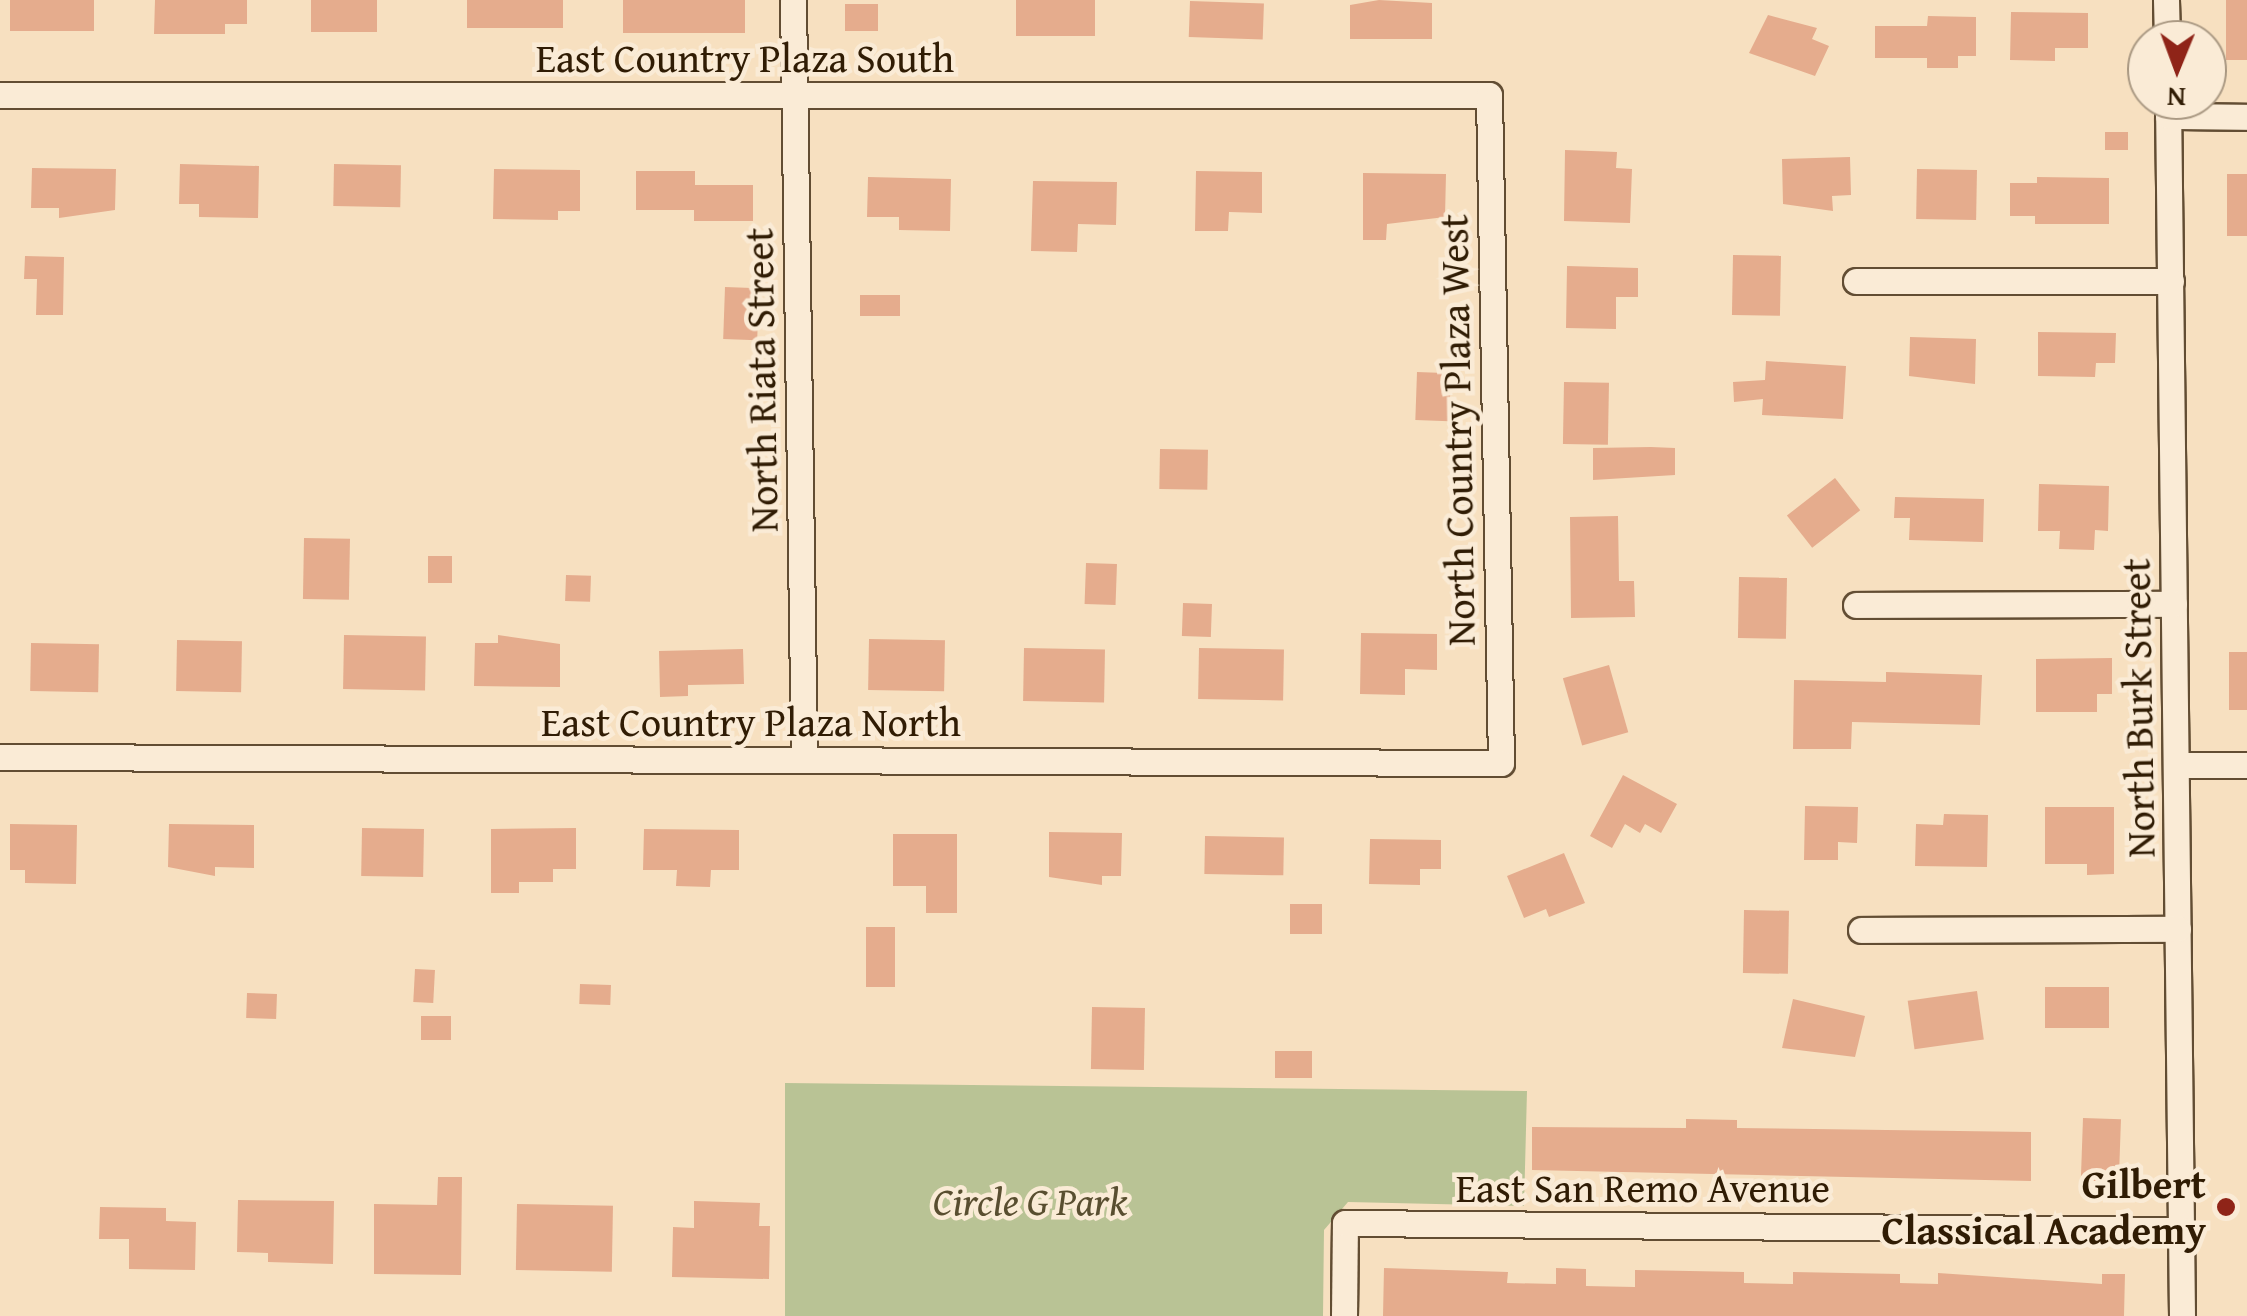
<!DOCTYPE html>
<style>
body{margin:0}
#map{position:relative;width:2247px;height:1316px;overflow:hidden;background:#f7e0c0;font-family:"Gentium Book Plus",serif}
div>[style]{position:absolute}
.green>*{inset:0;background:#b9c395}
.building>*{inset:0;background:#e5ac8d;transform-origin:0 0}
.roads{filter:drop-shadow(2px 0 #624d33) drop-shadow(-2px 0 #624d33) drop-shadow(0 2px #624d33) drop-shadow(0 -2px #624d33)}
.minor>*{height:25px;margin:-12.5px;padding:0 12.5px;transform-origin:12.5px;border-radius:12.5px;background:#faebd6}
.dots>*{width:28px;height:28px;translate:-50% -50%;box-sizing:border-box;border:5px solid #faebd6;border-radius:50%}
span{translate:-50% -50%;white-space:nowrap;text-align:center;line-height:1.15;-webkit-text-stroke:9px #faebd6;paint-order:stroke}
.street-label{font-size:40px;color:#301c04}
.poi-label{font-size:40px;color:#301c04;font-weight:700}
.right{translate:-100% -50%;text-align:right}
.park-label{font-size:40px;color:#594e30;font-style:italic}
.north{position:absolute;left:2127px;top:20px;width:100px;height:100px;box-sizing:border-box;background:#faebd6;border:2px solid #a99882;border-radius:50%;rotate:181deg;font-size:28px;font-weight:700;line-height:40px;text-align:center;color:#301c04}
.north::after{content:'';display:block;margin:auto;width:35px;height:45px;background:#8f2418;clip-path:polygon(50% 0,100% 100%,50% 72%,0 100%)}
</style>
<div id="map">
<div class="green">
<div style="clip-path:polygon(785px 1083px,1527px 1091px,1524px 1206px,1348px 1202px,1324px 1230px,1323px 1316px,785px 1316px)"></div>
</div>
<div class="building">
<div style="left:10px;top:0;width:84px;height:31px"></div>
<div style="clip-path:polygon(155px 0,247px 0,247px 24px,225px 24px,225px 34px,154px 34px)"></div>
<div style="left:311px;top:0;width:66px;height:32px"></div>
<div style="left:467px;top:0;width:96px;height:28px"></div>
<div style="left:623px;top:0;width:122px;height:33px"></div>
<div style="left:1016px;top:0;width:79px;height:36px"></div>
<div style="clip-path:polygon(1379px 0,1432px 3px,1432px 39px,1350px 39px,1350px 5px)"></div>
<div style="left:2226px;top:0;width:21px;height:60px"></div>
<div style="left:1190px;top:1px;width:74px;height:36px;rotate:2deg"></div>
<div style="left:845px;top:4px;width:33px;height:27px"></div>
<div style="clip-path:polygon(2011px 12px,2088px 13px,2088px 48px,2055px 48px,2055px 61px,2010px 60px)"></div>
<div style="clip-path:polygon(1768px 15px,1817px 28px,1812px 39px,1829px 46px,1815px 76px,1749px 53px)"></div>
<div style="clip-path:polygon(1928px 16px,1976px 17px,1976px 56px,1958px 56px,1958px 68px,1927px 68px,1927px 58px,1875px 58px,1875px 26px,1927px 26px)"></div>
<div style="left:2105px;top:132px;width:23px;height:18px"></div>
<div style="clip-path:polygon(1565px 150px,1617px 152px,1616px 168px,1632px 169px,1630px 223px,1564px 221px)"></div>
<div style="clip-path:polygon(1850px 157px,1851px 195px,1832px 196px,1833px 211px,1783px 204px,1782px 159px)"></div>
<div style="clip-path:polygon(180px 164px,259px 166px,258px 218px,199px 217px,199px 204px,179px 204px)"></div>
<div style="left:334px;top:164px;width:67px;height:42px;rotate:1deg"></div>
<div style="clip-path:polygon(32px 168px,116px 169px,115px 210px,59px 218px,59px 208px,31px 208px)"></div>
<div style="clip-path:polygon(494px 169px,580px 170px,580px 211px,558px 211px,558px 220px,493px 219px)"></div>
<div style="left:1917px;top:169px;width:60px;height:50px;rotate:1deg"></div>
<div style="clip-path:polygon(636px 171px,695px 171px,695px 185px,753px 185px,753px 221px,694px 221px,694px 210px,636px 210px)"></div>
<div style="clip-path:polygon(1196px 171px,1262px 172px,1262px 213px,1229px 212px,1228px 231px,1195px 231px)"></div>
<div style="clip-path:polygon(1363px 173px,1446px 174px,1445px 217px,1387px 224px,1386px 240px,1363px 240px)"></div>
<div style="left:2227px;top:174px;width:20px;height:62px"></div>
<div style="clip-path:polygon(868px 177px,951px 179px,950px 231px,899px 230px,899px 217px,867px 217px)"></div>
<div style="clip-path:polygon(2037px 177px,2109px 178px,2109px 224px,2035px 224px,2035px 216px,2010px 216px,2010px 183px,2037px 183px)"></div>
<div style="clip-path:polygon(1033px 181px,1117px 182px,1116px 225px,1078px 224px,1077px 252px,1031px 251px)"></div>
<div style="left:1733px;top:255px;width:48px;height:60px;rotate:1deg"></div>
<div style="clip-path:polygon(25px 256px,64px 257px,63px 315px,36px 315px,37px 279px,24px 279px)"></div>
<div style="clip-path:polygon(1567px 266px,1638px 268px,1638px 297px,1616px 297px,1616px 329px,1566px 328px)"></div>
<div style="left:725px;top:287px;width:34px;height:52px;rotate:2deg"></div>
<div style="left:860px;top:295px;width:40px;height:21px"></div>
<div style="clip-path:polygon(2038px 332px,2116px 333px,2115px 363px,2096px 363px,2095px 377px,2038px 376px)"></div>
<div style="clip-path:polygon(1910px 337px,1976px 339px,1975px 384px,1909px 376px)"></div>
<div style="clip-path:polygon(1766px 361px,1846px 366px,1843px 419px,1762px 415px,1763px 399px,1734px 402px,1733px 382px,1765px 380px)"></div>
<div style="left:1417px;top:372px;width:34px;height:48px;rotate:2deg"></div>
<div style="left:1564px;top:382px;width:45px;height:62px;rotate:1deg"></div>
<div style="clip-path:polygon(1651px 447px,1675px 448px,1675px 475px,1593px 480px,1593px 448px)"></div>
<div style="left:1160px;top:449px;width:48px;height:40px;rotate:1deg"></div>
<div style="left:1835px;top:478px;width:41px;height:61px;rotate:52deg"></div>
<div style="clip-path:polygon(2039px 484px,2109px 486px,2108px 531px,2095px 530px,2094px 550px,2059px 549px,2060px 531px,2038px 531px)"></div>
<div style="clip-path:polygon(1895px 497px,1984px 499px,1983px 542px,1909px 540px,1910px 518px,1894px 518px)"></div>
<div style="clip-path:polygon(1618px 516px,1619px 581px,1634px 581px,1635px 617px,1571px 618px,1570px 517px)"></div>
<div style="left:304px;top:538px;width:46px;height:61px;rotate:1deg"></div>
<div style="left:428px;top:556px;width:24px;height:27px"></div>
<div style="left:1086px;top:563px;width:31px;height:41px;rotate:2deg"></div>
<div style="left:566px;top:575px;width:25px;height:26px;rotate:2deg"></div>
<div style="left:1739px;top:577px;width:48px;height:61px;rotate:1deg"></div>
<div style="left:1183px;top:603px;width:29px;height:33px;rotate:2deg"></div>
<div style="clip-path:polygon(1361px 633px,1437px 634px,1437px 670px,1405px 669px,1405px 695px,1360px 694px)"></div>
<div style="left:344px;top:635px;width:82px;height:54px;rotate:1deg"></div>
<div style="clip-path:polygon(498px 635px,560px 644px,560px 687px,474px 686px,475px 643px,498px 643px)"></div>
<div style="left:869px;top:639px;width:76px;height:51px;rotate:1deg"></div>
<div style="left:177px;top:640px;width:65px;height:51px;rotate:1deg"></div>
<div style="left:31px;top:643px;width:68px;height:48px;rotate:1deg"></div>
<div style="left:1024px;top:648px;width:81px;height:53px;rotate:1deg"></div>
<div style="left:1199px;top:648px;width:85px;height:51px;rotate:1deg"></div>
<div style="clip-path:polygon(743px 649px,744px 684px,688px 685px,688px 696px,660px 697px,659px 651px)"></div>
<div style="left:2229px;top:652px;width:18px;height:58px"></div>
<div style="clip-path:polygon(2112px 658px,2112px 694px,2097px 694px,2097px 712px,2036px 712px,2036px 659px)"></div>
<div style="left:1609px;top:665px;width:70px;height:48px;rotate:74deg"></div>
<div style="clip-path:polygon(1886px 672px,1982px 675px,1980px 725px,1852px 722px,1851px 749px,1793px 749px,1794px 680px,1886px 682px)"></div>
<div style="clip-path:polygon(1623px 775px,1677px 804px,1661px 833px,1645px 824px,1640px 833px,1625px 824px,1612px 848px,1590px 836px)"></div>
<div style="clip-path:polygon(1805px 806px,1858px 807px,1857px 843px,1838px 842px,1838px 860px,1804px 860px)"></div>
<div style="clip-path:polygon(2045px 807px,2114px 807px,2114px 874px,2087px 875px,2087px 864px,2045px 864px)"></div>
<div style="clip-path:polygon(1944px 814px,1988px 815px,1987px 867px,1915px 866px,1916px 824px,1943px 825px)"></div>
<div style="clip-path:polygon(10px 824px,77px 825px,76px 884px,25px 883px,25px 870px,10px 870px)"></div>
<div style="clip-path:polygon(169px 824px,254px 825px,254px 868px,215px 867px,215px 876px,168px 867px)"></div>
<div style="left:362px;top:828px;width:62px;height:48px;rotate:1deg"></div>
<div style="clip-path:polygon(576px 828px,576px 869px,553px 869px,553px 882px,519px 882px,519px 893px,491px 893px,491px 829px)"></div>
<div style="clip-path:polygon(644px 829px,739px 830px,739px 870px,711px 870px,710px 887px,676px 886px,677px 870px,643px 870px)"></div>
<div style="clip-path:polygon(1049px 832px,1122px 833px,1121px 876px,1102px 876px,1102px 885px,1049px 877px)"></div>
<div style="clip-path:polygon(893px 834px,957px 834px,957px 913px,926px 913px,926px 886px,893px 886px)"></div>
<div style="left:1205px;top:836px;width:79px;height:38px;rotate:1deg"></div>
<div style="clip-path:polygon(1370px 839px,1441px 840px,1441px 869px,1420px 869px,1420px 885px,1369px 884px)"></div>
<div style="clip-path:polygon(1564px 853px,1585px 903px,1549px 917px,1546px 909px,1524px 918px,1507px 876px)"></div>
<div style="left:1290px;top:904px;width:32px;height:30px"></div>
<div style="left:1744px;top:910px;width:45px;height:63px;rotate:1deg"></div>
<div style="left:866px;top:927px;width:29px;height:60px"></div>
<div style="left:415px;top:969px;width:20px;height:33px;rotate:3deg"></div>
<div style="left:580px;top:984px;width:31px;height:20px;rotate:2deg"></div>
<div style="left:2045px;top:987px;width:64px;height:41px"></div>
<div style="left:1977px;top:991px;width:49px;height:70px;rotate:82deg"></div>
<div style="left:247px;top:993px;width:30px;height:25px;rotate:2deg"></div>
<div style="clip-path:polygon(1793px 999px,1865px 1016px,1855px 1057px,1782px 1048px)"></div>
<div style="left:1092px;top:1007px;width:53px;height:62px;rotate:1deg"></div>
<div style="left:421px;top:1016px;width:30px;height:24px"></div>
<div style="left:1275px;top:1051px;width:37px;height:27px"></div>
<div style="left:2083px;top:1118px;width:38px;height:65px;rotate:2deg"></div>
<div style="clip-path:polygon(1686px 1119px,1737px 1120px,1737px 1128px,2031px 1132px,2031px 1181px,1532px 1170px,1532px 1127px,1686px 1128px)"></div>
<div style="clip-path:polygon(438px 1177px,462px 1177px,461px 1275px,374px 1274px,374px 1204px,437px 1205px)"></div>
<div style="clip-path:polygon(238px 1200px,334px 1201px,333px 1264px,268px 1262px,268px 1253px,237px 1252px)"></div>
<div style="clip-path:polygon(694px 1201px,760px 1203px,759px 1226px,770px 1226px,769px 1279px,672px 1277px,673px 1227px,694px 1228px)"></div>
<div style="left:517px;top:1204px;width:96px;height:66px;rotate:1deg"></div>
<div style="clip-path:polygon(100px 1207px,166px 1208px,166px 1221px,196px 1222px,195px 1270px,129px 1269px,129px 1239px,99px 1239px)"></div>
<div style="clip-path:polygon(1384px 1268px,1508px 1272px,1507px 1283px,1556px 1284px,1556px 1268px,1586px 1269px,1586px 1286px,1635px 1287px,1635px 1270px,1744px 1272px,1744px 1283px,1793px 1284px,1793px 1272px,1900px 1274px,1900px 1283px,1938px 1284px,1938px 1273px,2102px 1284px,2102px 1274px,2125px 1274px,2124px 1316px,1383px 1316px)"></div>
</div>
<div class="roads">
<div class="minor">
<div style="left:793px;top:0;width:760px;rotate:89.17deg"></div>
<div style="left:2166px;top:0;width:40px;rotate:88.6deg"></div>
<div style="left:0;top:95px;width:1489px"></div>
<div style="left:1489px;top:95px;width:668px;rotate:88.97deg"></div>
<div style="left:1501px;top:763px;width:1501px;rotate:-179.77deg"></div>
<div style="left:2168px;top:100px;width:1216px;rotate:89.34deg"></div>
<div style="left:2168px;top:116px;width:79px;rotate:0.7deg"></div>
<div style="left:1856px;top:281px;width:315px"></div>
<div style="left:1856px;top:605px;width:318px;rotate:-0.2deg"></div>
<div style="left:2177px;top:765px;width:70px"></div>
<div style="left:1861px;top:930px;width:317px;rotate:-0.2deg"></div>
<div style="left:1344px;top:1316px;width:93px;rotate:-89.4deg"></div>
<div style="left:1345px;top:1223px;width:837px;rotate:0.48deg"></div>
</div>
</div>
<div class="dots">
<div style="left:2226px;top:1207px;background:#8f2418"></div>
</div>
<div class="street-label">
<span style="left:745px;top:58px">East Country Plaza South</span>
<span style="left:761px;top:380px;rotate:-91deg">North Riata Street</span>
<span style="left:1457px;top:430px;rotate:-91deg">North Country Plaza West</span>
<span style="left:2138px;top:708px;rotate:-91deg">North Burk Street</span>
<span style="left:751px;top:722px">East Country Plaza North</span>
<span style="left:1643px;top:1188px">East San Remo Avenue</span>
</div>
<div class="poi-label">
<span class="right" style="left:2206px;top:1207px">Gilbert<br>Classical Academy</span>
</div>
<div class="park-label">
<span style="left:1030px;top:1201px">Circle G Park</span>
</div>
<div class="north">N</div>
</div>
